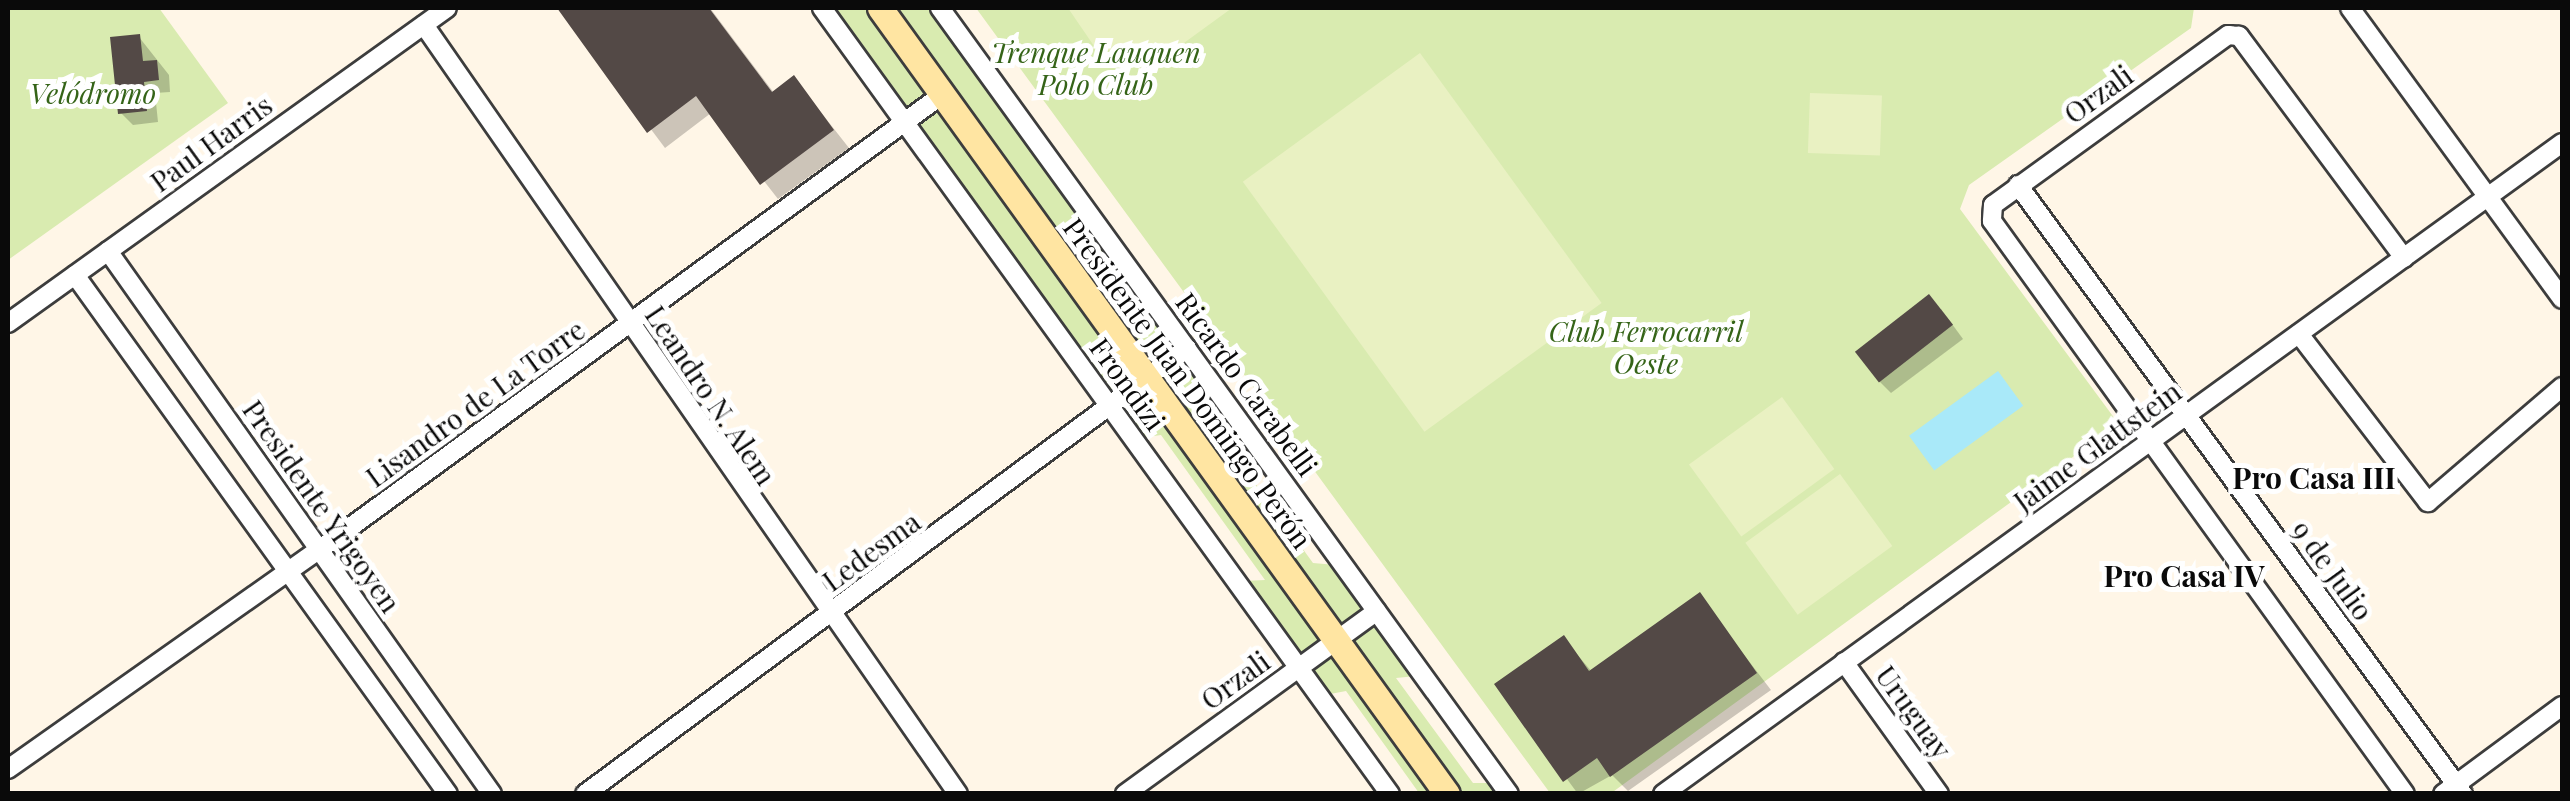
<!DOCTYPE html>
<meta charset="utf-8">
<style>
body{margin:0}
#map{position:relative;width:2570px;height:801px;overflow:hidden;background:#fff6e7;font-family:"Playfair Display",serif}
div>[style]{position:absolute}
.green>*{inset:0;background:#d9ebb0}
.pitch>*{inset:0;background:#e9f1c2;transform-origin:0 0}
.water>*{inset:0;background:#a9e9f9;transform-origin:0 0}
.shadow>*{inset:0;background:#0003}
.building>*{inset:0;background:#534946;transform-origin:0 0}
.roads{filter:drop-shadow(2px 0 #3d3d3d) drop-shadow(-2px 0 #3d3d3d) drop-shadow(0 2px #3d3d3d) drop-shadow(0 -2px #3d3d3d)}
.minor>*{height:18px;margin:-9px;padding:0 9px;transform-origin:9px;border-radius:9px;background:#fff}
.secondary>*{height:25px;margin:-12.5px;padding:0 12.5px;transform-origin:12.5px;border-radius:12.5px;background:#ffe5a2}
span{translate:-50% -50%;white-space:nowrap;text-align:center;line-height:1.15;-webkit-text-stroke:10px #fff;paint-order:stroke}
.park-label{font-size:28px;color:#356418;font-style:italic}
.street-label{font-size:28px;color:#0a0a0a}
.neighbourhood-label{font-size:30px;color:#0a0a0a;font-weight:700}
.frame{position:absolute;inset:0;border:10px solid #0a0a0a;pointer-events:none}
</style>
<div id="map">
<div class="green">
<div style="clip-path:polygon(8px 8px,159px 8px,228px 103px,8px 260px)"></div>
<div style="clip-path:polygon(828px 8px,869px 8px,1436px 793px,1419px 793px,1346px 691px,1325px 695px,1244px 581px,1265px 580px,1161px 435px,1139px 438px)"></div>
<div style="clip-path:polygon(892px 8px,932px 8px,1235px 426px,1213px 425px,1313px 563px,1336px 565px,1416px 676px,1396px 678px,1473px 783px,1493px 783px,1502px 793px,1459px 793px)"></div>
<div style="clip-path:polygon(976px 8px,2194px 8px,2191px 28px,1969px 185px,1960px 209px,2115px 419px,2110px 430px,1610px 794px,1550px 793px)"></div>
</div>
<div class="pitch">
<div style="clip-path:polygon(1068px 8px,1232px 8px,1177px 48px,1126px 55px,1094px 46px)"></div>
<div style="left:1420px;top:53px;width:309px;height:219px;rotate:54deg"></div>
<div style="left:1810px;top:93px;width:72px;height:60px;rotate:2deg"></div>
<div style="left:1782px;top:397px;width:89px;height:115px;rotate:54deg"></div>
<div style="left:1840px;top:474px;width:89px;height:117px;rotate:54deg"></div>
</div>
<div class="water">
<div style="left:1998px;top:371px;width:43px;height:110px;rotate:54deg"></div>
</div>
<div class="shadow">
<div style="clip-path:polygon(560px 8px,710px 8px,774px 93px,794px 78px,849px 148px,778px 199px,711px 113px,665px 148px)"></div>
<div style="clip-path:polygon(139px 37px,169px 75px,170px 92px,155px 93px,158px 122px,133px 125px,120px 112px)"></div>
<div style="clip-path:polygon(1941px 309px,1963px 339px,1891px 393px,1879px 381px)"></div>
<div style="clip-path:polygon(1699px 596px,1771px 690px,1628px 791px,1612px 775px,1578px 794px,1498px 685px,1564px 639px,1592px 672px)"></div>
</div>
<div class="building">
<div style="clip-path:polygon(557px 8px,709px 8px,772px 92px,794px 75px,834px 130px,760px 185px,696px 96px,647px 133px)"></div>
<div style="clip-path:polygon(140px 34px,143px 61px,157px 60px,159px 80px,144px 82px,147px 111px,118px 114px,110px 37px)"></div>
<div style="left:1929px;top:294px;width:39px;height:94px;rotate:52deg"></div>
<div style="clip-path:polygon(1700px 592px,1757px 673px,1610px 777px,1597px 758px,1563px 782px,1494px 684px,1564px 635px,1589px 671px)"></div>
</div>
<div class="roads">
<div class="minor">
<div style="left:822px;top:8px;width:970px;rotate:54.15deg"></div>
<div style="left:940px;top:8px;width:970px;rotate:54.1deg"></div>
<div style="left:2350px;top:8px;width:360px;rotate:53.9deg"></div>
<div style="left:424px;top:25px;width:936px;rotate:55.22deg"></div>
<div style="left:2018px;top:185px;width:754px;rotate:53.84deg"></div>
<div style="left:108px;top:251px;width:665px;rotate:54.73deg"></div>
<div style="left:2404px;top:258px;width:277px;rotate:-126.6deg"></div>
<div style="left:2239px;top:36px;width:11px;rotate:-175deg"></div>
<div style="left:2228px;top:35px;width:290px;rotate:144.1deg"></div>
<div style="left:1993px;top:205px;width:16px;rotate:94deg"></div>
<div style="left:1992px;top:221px;width:706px;rotate:54.22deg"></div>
<div style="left:75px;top:275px;width:639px;rotate:54.3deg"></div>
<div style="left:8px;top:323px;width:540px;rotate:-35.66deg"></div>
<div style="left:2299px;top:334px;width:212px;rotate:52.5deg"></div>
<div style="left:2428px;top:502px;width:177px;rotate:-40.6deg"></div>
<div style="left:1844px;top:662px;width:163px;rotate:54.3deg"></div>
<div style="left:8px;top:769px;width:380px;rotate:-35.2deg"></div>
<div style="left:319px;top:550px;width:773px;rotate:-36.16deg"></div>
<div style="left:585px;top:794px;width:749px;rotate:-36.53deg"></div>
<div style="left:1125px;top:794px;width:311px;rotate:-36deg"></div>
<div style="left:1663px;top:794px;width:1110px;rotate:-35.91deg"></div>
<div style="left:2443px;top:794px;width:148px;rotate:-36.5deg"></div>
</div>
<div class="secondary">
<div style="left:880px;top:8px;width:969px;rotate:54.19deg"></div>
</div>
</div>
<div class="park-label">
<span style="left:1096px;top:68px">Trenque Lauquen<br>Polo Club</span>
<span style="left:93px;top:93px">Velódromo</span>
<span style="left:1646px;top:347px">Club Ferrocarril<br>Oeste</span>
</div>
<div class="street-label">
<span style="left:2098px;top:94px;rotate:-36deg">Orzali</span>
<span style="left:211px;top:143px;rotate:-36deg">Paul Harris</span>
<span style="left:1188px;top:383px;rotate:54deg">Presidente Juan Domingo Perón</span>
<span style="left:1128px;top:384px;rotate:54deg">Frondizi</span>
<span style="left:1247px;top:384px;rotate:54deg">Ricardo Carabelli</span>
<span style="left:711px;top:395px;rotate:56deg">Leandro N. Alem</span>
<span style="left:475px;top:403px;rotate:-36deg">Lisandro de La Torre</span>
<span style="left:2097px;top:446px;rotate:-36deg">Jaime Glattstein</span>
<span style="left:322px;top:506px;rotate:55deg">Presidente Yrigoyen</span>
<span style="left:871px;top:551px;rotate:-36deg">Ledesma</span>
<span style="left:2333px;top:570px;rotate:54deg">9 de Julio</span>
<span style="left:1235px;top:680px;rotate:-36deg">Orzali</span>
<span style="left:1914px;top:712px;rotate:54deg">Uruguay</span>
</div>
<div class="neighbourhood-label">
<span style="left:2314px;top:477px">Pro Casa III</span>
<span style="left:2184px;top:575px">Pro Casa IV</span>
</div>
<div class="frame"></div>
</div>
